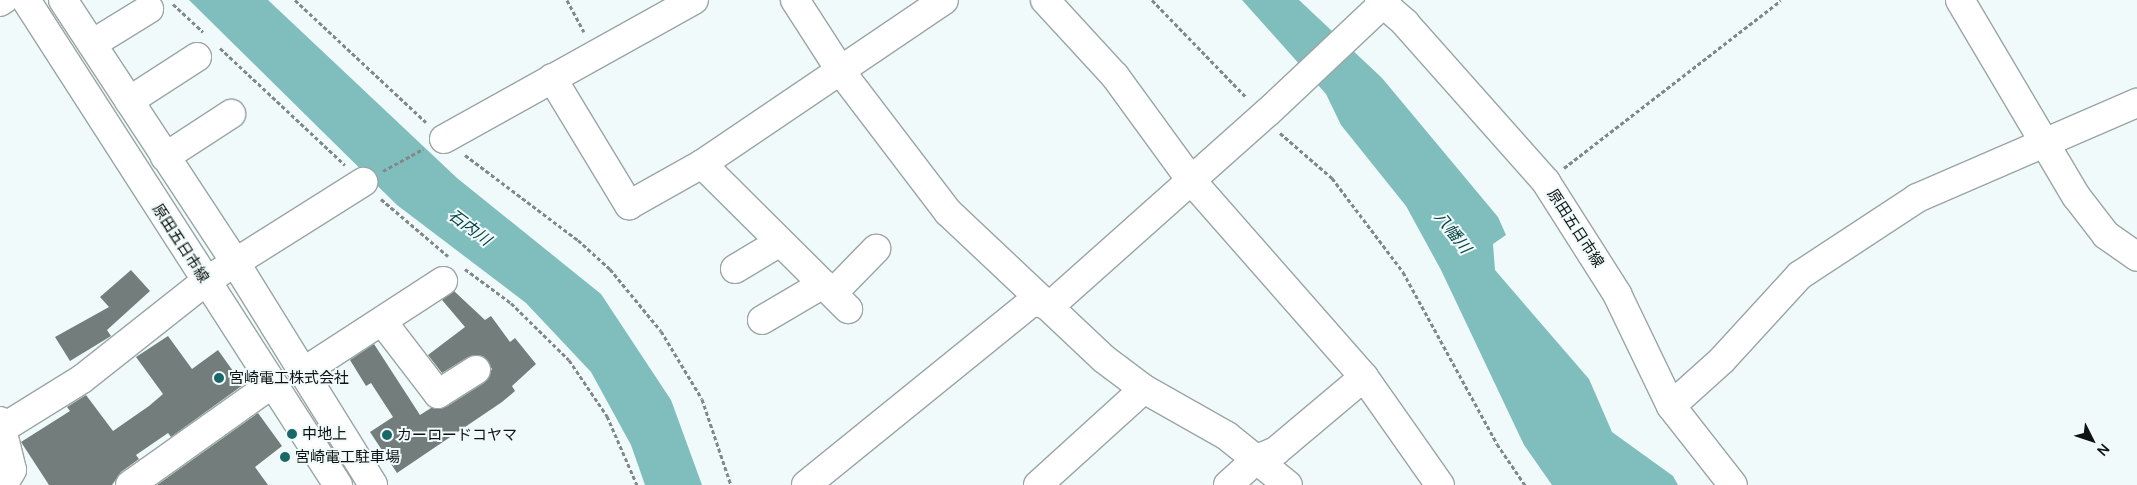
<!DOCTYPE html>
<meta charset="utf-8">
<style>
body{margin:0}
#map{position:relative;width:2137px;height:485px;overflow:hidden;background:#f0fafa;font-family:Manrope,"Noto Sans JP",sans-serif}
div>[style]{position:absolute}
.water>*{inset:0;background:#80bebd}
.building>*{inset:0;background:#737d7c}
.path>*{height:3px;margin-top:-1.5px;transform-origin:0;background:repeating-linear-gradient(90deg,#818888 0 4px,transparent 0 6.5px)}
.roads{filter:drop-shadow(1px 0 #9ba5a5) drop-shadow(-1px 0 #9ba5a5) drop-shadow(0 1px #9ba5a5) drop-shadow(0 -1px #9ba5a5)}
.minor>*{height:28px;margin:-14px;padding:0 14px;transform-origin:14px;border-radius:14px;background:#fff}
.major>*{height:28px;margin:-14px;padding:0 14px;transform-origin:14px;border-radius:14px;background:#fff}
.dots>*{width:14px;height:14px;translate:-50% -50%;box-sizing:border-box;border:2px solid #f0fafa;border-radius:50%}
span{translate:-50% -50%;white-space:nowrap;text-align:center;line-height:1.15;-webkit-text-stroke:4px #f0fafa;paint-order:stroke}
.street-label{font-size:15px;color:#0e1212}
.poi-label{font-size:15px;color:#0e1212}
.left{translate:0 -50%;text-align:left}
.water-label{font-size:16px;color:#074343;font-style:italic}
.north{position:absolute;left:2067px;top:415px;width:50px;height:50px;-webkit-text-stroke:4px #f0fafa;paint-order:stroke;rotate:131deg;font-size:14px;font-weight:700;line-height:20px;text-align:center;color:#0e1212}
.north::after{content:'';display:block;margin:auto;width:18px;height:22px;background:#0e1212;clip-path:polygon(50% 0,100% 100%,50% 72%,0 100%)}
</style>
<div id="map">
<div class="water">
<div style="clip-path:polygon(189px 0,268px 0,457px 178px,601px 294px,671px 400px,702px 485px,645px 485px,631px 445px,591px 372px,526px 303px,397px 205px)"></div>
<div style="clip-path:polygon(1242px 0,1299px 0,1382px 78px,1498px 217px,1506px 235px,1493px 244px,1495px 270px,1589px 379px,1612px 432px,1673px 476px,1678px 485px,1552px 485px,1524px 445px,1441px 270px,1406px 206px,1341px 125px,1326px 94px)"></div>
</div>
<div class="building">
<div style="clip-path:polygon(131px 270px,150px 291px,107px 330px,111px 336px,70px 361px,55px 337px,109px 307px,100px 297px)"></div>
<div style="clip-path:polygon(454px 291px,485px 320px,491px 316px,510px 342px,515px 338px,536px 364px,512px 386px,515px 391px,502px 402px,397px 473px,370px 432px,393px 417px,371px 383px,366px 386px,350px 360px,374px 344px,420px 415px,431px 408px,446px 407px,484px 383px,492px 369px,483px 356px,468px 357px,442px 373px,428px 355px,465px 327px,442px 300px)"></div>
<div style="clip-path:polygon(168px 336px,192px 369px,218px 350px,243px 385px,171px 437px,168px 433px,136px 455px,139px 459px,121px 472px,112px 485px,49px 485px,21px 442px,70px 411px,67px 407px,86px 395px,113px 431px,149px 406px,163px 394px,136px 357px)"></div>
<div style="clip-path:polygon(258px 413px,282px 446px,255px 467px,268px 485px,157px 485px)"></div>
</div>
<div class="path">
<div style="left:295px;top:0;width:179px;rotate:43deg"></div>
<div style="left:567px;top:0;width:36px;rotate:62deg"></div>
<div style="left:1152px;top:0;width:136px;rotate:45.9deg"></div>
<div style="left:173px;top:4px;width:41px;rotate:43deg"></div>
<div style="left:220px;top:48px;width:171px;rotate:43.1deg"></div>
<div style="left:1280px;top:133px;width:69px;rotate:40.9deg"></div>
<div style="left:1332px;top:178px;width:118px;rotate:52.9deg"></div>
<div style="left:1403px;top:272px;width:196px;rotate:61.3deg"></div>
<div style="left:1497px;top:444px;width:50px;rotate:55.7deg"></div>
<div style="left:465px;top:155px;width:141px;rotate:37deg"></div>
<div style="left:578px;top:240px;width:43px;rotate:42.2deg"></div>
<div style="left:610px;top:269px;width:80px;rotate:50.6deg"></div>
<div style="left:661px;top:331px;width:79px;rotate:58.9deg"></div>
<div style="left:702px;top:399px;width:91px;rotate:71.4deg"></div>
<div style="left:1564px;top:168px;width:274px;rotate:-37.7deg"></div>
<div style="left:383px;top:171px;width:46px;rotate:-28.8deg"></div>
<div style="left:381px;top:199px;width:88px;rotate:40.4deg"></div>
<div style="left:465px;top:269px;width:57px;rotate:36.5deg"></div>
<div style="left:511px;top:303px;width:81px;rotate:44.5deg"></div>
<div style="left:569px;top:360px;width:68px;rotate:55.8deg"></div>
<div style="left:607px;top:416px;width:75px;rotate:66.5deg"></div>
</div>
<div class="roads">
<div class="minor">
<div style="left:795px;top:0;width:87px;rotate:57.2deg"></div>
<div style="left:842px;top:73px;width:175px;rotate:52.7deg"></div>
<div style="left:948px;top:212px;width:214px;rotate:43.3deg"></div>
<div style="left:1104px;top:359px;width:50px;rotate:36.9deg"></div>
<div style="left:1144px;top:389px;width:95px;rotate:29.5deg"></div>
<div style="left:1227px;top:436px;width:78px;rotate:38.8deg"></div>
<div style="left:1045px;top:0;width:103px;rotate:47.4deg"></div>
<div style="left:1115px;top:76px;width:127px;rotate:53.9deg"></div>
<div style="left:1190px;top:179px;width:264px;rotate:48.7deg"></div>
<div style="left:1364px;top:377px;width:132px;rotate:54.9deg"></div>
<div style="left:1960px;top:0;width:228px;rotate:59.4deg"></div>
<div style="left:2076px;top:196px;width:49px;rotate:52.4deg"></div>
<div style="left:2106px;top:235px;width:38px;rotate:35deg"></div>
<div style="left:0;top:2px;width:4px;rotate:-34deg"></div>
<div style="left:92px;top:44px;width:67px;rotate:-31.6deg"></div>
<div style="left:552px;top:78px;width:149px;rotate:58.8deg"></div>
<div style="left:629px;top:205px;width:84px;rotate:-29.3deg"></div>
<div style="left:702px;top:164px;width:292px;rotate:-34.1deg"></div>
<div style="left:129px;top:101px;width:81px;rotate:-32.9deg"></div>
<div style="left:444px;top:139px;width:286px;rotate:-29.1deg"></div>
<div style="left:165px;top:157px;width:79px;rotate:-33.1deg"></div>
<div style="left:702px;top:164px;width:206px;rotate:44.8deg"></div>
<div style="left:735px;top:269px;width:52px;rotate:-31deg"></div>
<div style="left:833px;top:293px;width:62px;rotate:-45.7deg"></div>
<div style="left:1050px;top:306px;width:292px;rotate:-41.7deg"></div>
<div style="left:1268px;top:112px;width:163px;rotate:-43.3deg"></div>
<div style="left:762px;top:320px;width:71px;rotate:-30.5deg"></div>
<div style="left:382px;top:321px;width:92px;rotate:52.5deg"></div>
<div style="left:438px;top:394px;width:45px;rotate:-32.3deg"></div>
<div style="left:303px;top:372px;width:167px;rotate:-33deg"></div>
<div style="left:1671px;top:406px;width:69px;rotate:-42deg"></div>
<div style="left:1722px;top:360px;width:115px;rotate:-47.5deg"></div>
<div style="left:1800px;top:275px;width:140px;rotate:-33.3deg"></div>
<div style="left:1917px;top:198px;width:240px;rotate:-23.4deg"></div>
<div style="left:0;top:421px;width:50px;rotate:76.2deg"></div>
<div style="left:12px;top:470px;width:17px;rotate:121deg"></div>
<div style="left:3px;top:428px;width:93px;rotate:-31.8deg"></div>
<div style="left:82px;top:379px;width:158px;rotate:-38.3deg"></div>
<div style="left:206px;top:281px;width:186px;rotate:-32.2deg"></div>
<div style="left:130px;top:485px;width:174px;rotate:-35.4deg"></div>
<div style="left:806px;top:485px;width:292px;rotate:-39deg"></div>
<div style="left:1033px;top:301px;width:18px;rotate:16deg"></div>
<div style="left:1038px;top:485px;width:143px;rotate:-42.2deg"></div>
<div style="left:1228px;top:485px;width:39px;rotate:-42deg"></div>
<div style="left:1257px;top:459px;width:21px;rotate:-23deg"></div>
<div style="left:1276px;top:451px;width:115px;rotate:-40.1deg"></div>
</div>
<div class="major">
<div style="left:26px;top:0;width:577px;rotate:57.25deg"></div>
<div style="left:63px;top:0;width:313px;rotate:56.7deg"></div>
<div style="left:235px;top:262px;width:262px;rotate:58.2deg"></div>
<div style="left:1379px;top:0;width:35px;rotate:41deg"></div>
<div style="left:1405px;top:23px;width:213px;rotate:48.4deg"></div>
<div style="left:1546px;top:182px;width:133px;rotate:57.6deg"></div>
<div style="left:1617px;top:294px;width:124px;rotate:64.3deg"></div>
<div style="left:1671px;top:406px;width:100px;rotate:51.9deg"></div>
</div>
</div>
<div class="dots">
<div style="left:219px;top:378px;background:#196767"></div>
<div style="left:292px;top:434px;background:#196767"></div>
<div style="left:387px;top:435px;background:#196767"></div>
<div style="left:285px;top:457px;background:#196767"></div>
</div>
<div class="street-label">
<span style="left:1576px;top:228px;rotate:57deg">原田五日市線</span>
<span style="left:181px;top:243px;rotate:57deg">原田五日市線</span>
</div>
<div class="poi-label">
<span class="left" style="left:229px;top:378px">宮崎電工株式会社</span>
<span class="left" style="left:302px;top:434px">中地上</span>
<span class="left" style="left:397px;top:435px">カーロードコヤマ</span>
<span class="left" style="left:295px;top:457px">宮崎電工駐車場</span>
</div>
<div class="water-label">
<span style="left:470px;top:227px;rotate:37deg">石内川</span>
<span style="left:1453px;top:232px;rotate:52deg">八幡川</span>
</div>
<div class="north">N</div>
</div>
